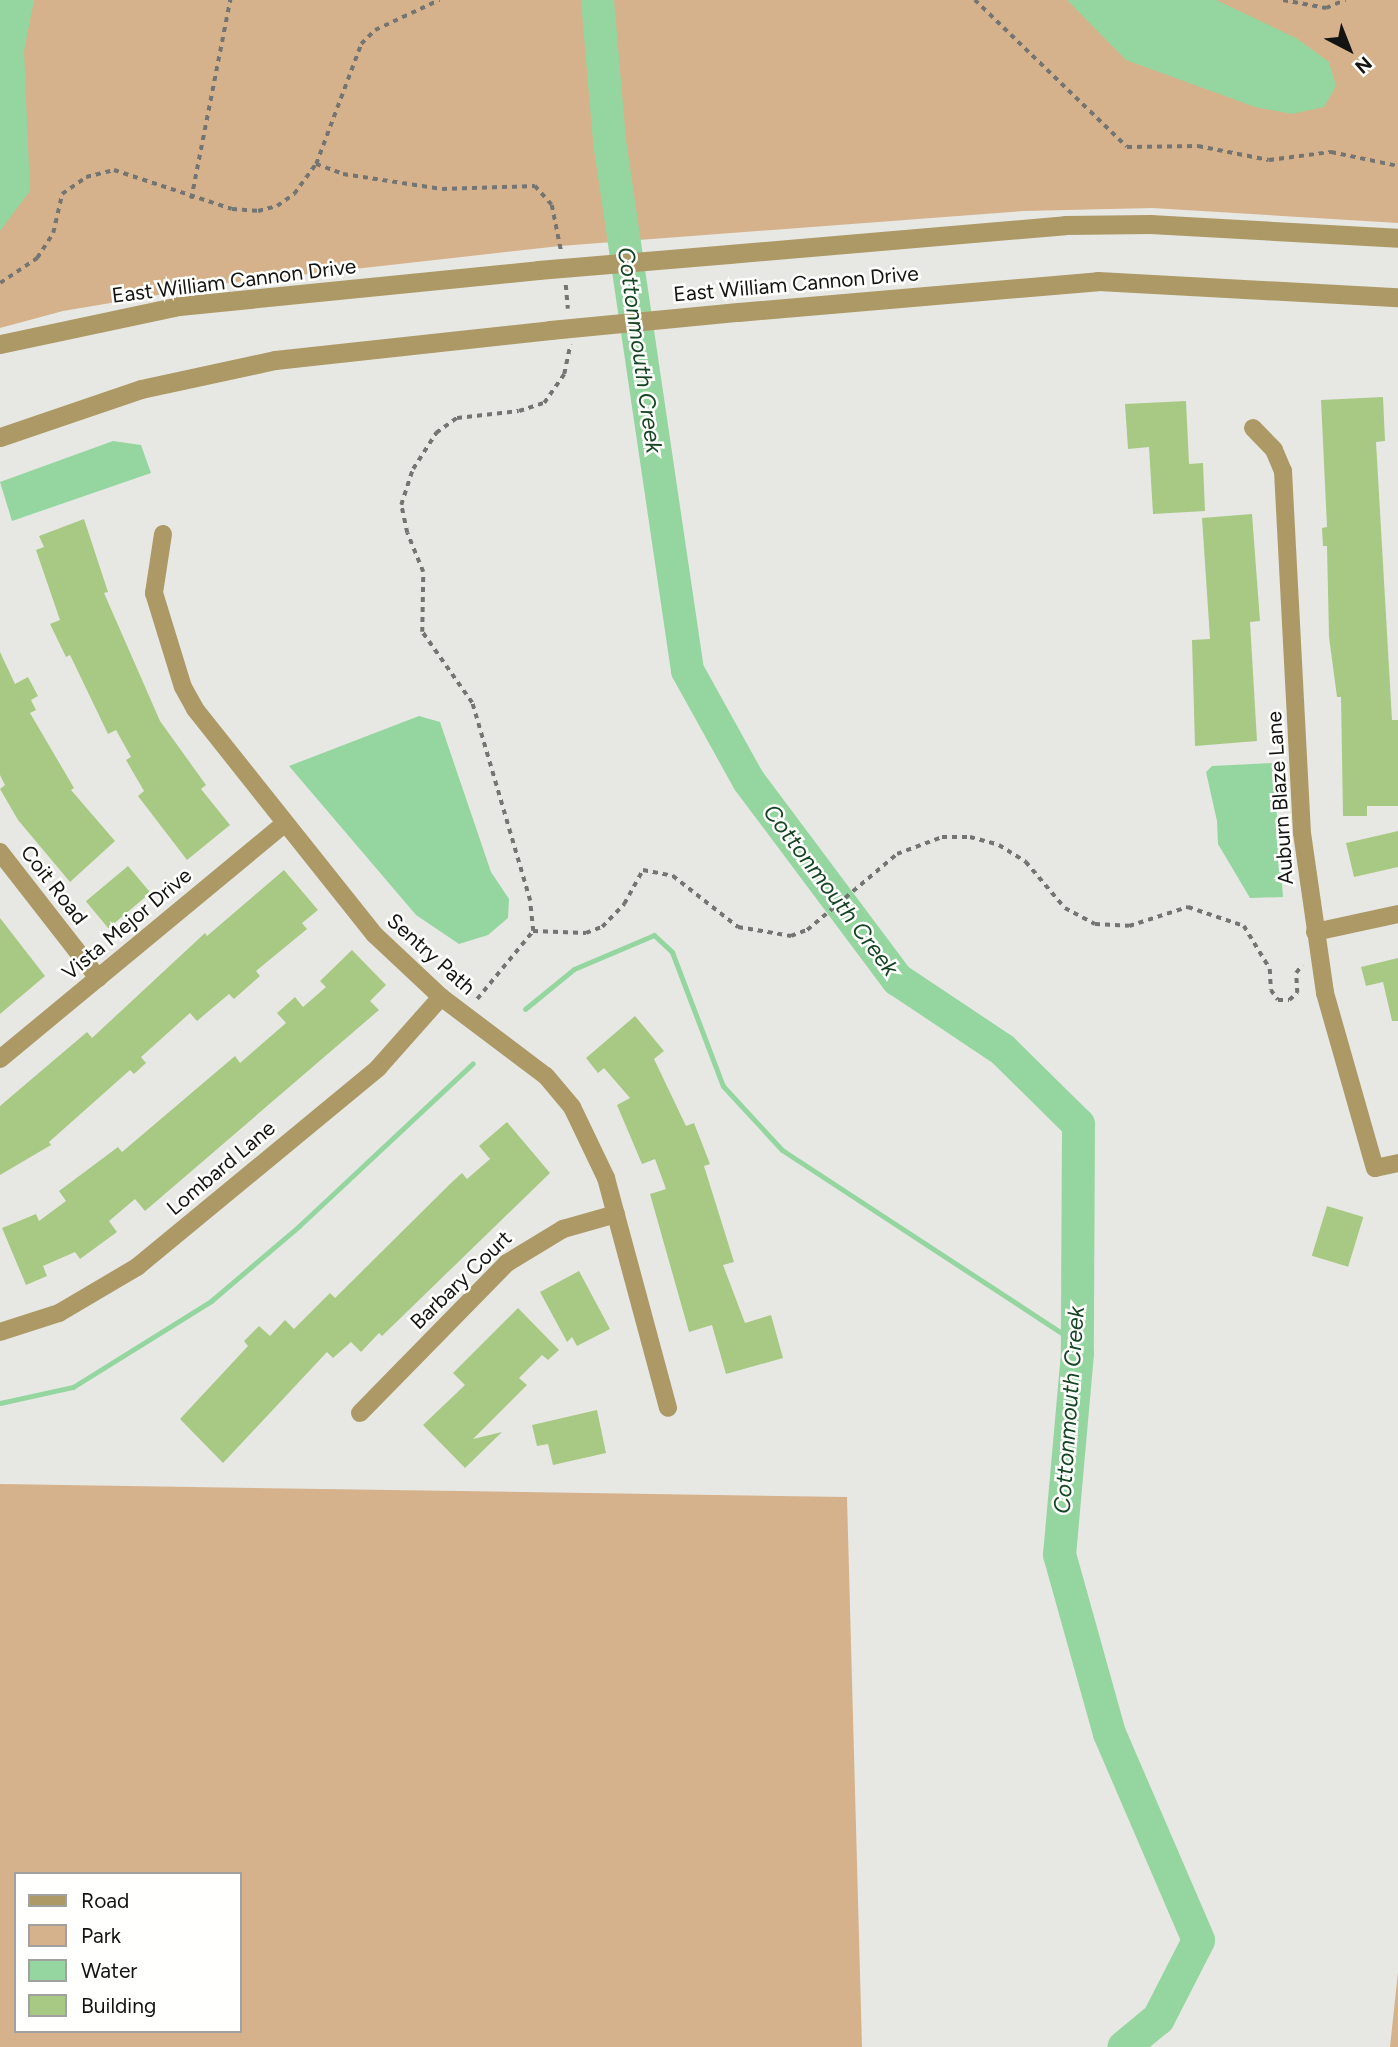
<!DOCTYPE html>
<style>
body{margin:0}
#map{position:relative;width:1398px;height:2047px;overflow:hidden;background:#e7e8e4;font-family:Figtree,sans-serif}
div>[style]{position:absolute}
.green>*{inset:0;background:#d5b28b}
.water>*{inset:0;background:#95d6a0}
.stream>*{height:5px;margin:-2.5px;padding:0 2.5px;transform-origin:2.5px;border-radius:2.5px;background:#95d6a0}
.river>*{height:33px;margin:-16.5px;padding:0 16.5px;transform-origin:16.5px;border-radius:16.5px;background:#95d6a0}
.building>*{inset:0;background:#a8c983;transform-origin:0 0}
.path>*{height:3.5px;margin-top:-1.75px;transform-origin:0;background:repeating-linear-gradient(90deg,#747572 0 5px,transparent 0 10px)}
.minor>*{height:18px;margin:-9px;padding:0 9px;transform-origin:9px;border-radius:9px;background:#ac9966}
.tertiary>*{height:19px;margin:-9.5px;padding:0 9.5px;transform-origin:9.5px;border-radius:9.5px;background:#ac9966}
.tertiary-bridge>*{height:19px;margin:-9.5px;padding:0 9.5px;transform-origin:9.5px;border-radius:9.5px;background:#ac9966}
span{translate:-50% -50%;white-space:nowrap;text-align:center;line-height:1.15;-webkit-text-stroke:5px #fffffe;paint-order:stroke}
.street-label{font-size:21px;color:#141413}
.water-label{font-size:23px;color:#154522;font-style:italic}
.legend{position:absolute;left:14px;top:1872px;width:228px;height:161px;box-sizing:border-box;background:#fffffe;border:2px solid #a1a1a0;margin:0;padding:9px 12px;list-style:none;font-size:21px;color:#141413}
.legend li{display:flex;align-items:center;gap:14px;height:35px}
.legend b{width:35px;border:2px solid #a1a1a0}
.north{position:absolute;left:1314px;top:14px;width:70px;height:70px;-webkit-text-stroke:5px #fffffe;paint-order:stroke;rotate:138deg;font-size:19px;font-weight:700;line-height:28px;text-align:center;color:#141413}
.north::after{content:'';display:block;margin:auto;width:24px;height:32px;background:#141413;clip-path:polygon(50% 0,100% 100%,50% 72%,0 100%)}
</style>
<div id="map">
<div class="green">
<div style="clip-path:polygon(0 0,1398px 0,1398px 223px,1152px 208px,1024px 211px,560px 246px,229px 283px,63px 311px,0 328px)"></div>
<div style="clip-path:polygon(evenodd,0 1484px,847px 1497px,862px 2047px,0 2047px,0 1484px,16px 1874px,240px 1874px,240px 2031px,16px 2031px,16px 1874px)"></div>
<div style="clip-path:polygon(1398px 1972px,1398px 2047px,1390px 2047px)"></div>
</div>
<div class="water">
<div style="clip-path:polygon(0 0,34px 0,24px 51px,30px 191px,0 231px)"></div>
<div style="clip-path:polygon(1067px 0,1216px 0,1296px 38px,1329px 62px,1336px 86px,1324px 107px,1292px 114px,1255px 107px,1126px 60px)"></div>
<div style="clip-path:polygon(113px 441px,141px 445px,151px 473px,12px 521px,0 482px)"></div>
<div style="clip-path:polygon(419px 716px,440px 722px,491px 872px,509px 899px,508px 918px,488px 935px,459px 944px,416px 915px,289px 766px)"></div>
<div style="clip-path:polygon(1273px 763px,1283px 897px,1250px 898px,1218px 844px,1217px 821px,1206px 772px,1212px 766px)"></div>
</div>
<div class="stream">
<div style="left:525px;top:1009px;width:63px;rotate:-39.2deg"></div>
<div style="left:574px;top:969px;width:87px;rotate:-23deg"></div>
<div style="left:654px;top:935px;width:25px;rotate:43deg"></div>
<div style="left:672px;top:952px;width:143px;rotate:69.2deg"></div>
<div style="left:723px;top:1086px;width:87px;rotate:47.3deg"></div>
<div style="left:782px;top:1150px;width:353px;rotate:33.2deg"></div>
<div style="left:0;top:1403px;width:75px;rotate:-12.4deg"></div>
<div style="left:73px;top:1387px;width:163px;rotate:-31.9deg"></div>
<div style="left:211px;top:1301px;width:116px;rotate:-40.4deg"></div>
<div style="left:299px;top:1226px;width:238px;rotate:-43.1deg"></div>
</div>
<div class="river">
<div style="left:597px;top:0;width:142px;rotate:85.1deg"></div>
<div style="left:609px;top:141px;width:535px;rotate:81.61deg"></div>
<div style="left:687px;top:670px;width:126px;rotate:61deg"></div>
<div style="left:748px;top:780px;width:249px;rotate:53.2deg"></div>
<div style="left:897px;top:979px;width:126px;rotate:33.7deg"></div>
<div style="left:1002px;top:1049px;width:107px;rotate:44.6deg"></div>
<div style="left:1078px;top:1124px;width:229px;rotate:90.3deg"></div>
<div style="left:1077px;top:1353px;width:202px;rotate:95.1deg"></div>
<div style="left:1059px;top:1554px;width:186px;rotate:74.4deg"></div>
<div style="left:1109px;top:1733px;width:225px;rotate:66.7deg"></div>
<div style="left:1198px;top:1940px;width:88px;rotate:117.1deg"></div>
<div style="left:1158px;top:2018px;width:45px;rotate:140.4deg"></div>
</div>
<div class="building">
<div style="clip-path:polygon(1383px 397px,1385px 441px,1376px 442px,1392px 720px,1398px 720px,1398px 806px,1367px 806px,1367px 816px,1343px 816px,1341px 697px,1337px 697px,1329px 637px,1327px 546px,1323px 546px,1322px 528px,1327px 527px,1321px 400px)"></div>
<div style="clip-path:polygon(1186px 401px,1189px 464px,1203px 463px,1205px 511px,1153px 514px,1149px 447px,1128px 449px,1125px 404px)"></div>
<div style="clip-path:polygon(1252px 514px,1260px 621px,1250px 622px,1257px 741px,1195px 746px,1192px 640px,1210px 639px,1202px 518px)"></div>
<div style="clip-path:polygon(84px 519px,108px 592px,104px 593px,160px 721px,206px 785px,201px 789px,230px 825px,187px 860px,138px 796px,144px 791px,126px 760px,131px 757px,116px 730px,108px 734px,70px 655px,66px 657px,50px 624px,60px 620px,36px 550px,44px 547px,39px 536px)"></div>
<div style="clip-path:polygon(0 652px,15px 684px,28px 677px,38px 696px,31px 700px,36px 710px,30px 713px,74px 788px,71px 790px,115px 841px,70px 882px,18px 820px,0 789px,5px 785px,0 775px)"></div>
<div style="clip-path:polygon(1398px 831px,1398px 867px,1354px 877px,1346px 843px)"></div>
<div style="left:128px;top:866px;width:35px;height:55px;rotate:50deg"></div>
<div style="clip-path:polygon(284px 870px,318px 910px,302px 923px,307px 929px,256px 971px,260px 976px,234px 999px,229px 994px,197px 1021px,190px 1013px,141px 1057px,146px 1063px,134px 1074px,130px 1070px,49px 1142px,51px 1145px,0 1175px,0 1106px,87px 1032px,92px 1038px,205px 933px,207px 936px)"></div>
<div style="clip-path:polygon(0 918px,45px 976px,0 1014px)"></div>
<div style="clip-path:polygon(352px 950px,386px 985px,370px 1001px,379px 1010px,145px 1211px,135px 1199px,109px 1221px,117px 1232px,80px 1259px,75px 1252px,43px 1266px,47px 1276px,26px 1285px,2px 1228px,36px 1214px,39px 1221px,66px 1201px,59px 1191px,118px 1147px,122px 1152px,235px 1056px,240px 1063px,286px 1023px,277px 1013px,295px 997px,303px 1007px,326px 987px,320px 981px)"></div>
<div style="clip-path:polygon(1398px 958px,1398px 1021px,1392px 1021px,1383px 982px,1366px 986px,1361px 967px)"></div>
<div style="clip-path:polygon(635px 1016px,664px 1051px,654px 1059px,686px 1126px,694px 1123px,710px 1164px,704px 1166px,734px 1262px,723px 1265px,745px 1323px,771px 1315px,783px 1358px,726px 1374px,712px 1325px,689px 1332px,650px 1194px,666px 1189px,655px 1159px,642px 1164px,617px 1105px,630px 1098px,604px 1068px,598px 1073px,586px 1058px)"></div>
<div style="clip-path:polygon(507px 1122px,550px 1173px,382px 1336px,379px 1333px,361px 1352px,351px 1342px,333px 1358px,327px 1352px,223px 1463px,180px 1419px,248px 1346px,244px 1341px,259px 1326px,270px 1336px,285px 1320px,294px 1329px,330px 1293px,335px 1298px,451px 1183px,462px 1173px,467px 1179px,490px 1159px,479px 1146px)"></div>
<div style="left:1327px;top:1206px;width:38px;height:52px;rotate:17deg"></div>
<div style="clip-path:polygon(579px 1271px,610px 1329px,577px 1346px,572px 1337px,567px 1342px,540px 1292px)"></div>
<div style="clip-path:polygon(518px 1308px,559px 1350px,548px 1360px,542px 1355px,519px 1378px,527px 1385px,473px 1439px,502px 1432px,465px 1468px,423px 1425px,465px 1385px,453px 1373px)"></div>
<div style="clip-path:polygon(597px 1410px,606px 1453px,553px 1465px,548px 1444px,537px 1446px,532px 1425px)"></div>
</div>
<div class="path">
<div style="left:975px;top:0;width:211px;rotate:44deg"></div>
<div style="left:1127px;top:147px;width:71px;rotate:-0.8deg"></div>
<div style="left:1198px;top:146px;width:72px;rotate:11.2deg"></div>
<div style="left:1269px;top:160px;width:63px;rotate:-7.4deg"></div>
<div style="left:1331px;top:152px;width:68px;rotate:11.8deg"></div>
<div style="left:1283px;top:0;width:44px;rotate:10.5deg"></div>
<div style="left:1326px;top:8px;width:21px;rotate:-23deg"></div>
<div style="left:316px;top:164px;width:29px;rotate:20deg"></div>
<div style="left:343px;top:174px;width:100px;rotate:8.6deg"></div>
<div style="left:442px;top:189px;width:93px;rotate:-1.8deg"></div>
<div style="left:535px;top:186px;width:25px;rotate:48deg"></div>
<div style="left:552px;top:205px;width:46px;rotate:78.7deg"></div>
<div style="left:191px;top:199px;width:203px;rotate:-78.9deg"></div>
<div style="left:0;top:283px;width:45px;rotate:-34deg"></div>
<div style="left:37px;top:258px;width:30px;rotate:-57deg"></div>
<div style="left:53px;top:233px;width:40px;rotate:-77deg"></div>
<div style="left:62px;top:194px;width:29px;rotate:-35deg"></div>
<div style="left:86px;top:177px;width:29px;rotate:-14deg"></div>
<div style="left:114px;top:170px;width:124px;rotate:18.3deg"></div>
<div style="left:232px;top:209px;width:26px;rotate:4deg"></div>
<div style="left:258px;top:211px;width:20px;rotate:-15deg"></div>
<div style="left:277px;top:206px;width:21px;rotate:-35deg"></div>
<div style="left:294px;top:194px;width:37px;rotate:-54deg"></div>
<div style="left:316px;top:164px;width:128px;rotate:-69.4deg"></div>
<div style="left:361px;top:44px;width:20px;rotate:-45deg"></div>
<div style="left:375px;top:30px;width:71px;rotate:-25.1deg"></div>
<div style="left:566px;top:285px;width:24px;rotate:85deg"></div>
<div style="left:533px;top:931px;width:30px;rotate:-96deg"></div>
<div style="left:530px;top:901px;width:206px;rotate:-106.3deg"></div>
<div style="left:472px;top:703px;width:87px;rotate:-125.2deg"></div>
<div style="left:422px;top:632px;width:60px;rotate:-89deg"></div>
<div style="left:423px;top:572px;width:42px;rotate:-112.3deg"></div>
<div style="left:407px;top:533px;width:29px;rotate:-102deg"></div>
<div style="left:401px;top:505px;width:38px;rotate:-72deg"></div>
<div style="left:413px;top:469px;width:43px;rotate:-57.4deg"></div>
<div style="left:436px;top:433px;width:26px;rotate:-36deg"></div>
<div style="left:457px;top:418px;width:62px;rotate:-6.4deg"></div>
<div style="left:519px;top:411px;width:26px;rotate:-18deg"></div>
<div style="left:544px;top:403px;width:35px;rotate:-55deg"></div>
<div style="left:564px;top:374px;width:30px;rotate:-78deg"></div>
<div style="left:477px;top:999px;width:88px;rotate:-50.5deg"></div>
<div style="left:533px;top:931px;width:53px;rotate:2.2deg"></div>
<div style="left:586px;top:933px;width:17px;rotate:-21deg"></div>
<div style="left:602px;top:927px;width:32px;rotate:-46deg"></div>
<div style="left:624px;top:904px;width:39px;rotate:-61deg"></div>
<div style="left:643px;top:870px;width:31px;rotate:11deg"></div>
<div style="left:673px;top:876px;width:83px;rotate:38.1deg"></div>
<div style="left:738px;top:927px;width:54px;rotate:9.6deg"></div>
<div style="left:791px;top:936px;width:17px;rotate:-21deg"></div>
<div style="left:807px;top:930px;width:118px;rotate:-40.2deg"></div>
<div style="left:897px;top:854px;width:48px;rotate:-20.7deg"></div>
<div style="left:942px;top:837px;width:28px"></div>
<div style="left:970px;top:837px;width:30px;rotate:15deg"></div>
<div style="left:999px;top:845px;width:32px;rotate:32deg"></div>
<div style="left:1026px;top:862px;width:60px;rotate:49.7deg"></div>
<div style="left:1065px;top:908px;width:34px;rotate:28deg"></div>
<div style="left:1095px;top:924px;width:34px;rotate:3deg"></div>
<div style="left:1129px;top:926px;width:62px;rotate:-17.9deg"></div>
<div style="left:1188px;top:907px;width:59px;rotate:18.7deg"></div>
<div style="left:1244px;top:926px;width:50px;rotate:58.8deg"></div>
<div style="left:1270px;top:969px;width:21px;rotate:87deg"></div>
<div style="left:1271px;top:990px;width:12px;rotate:55deg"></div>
<div style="left:1278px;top:1000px;width:11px"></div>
<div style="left:1289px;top:1000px;width:11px;rotate:-41deg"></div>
<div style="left:1297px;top:993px;width:20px;rotate:-93deg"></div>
<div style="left:1296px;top:973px;width:10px;rotate:-53deg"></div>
</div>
<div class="minor">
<div style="left:1253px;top:428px;width:30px;rotate:46deg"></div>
<div style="left:1274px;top:450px;width:23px;rotate:67deg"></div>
<div style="left:1283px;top:471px;width:362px;rotate:87deg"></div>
<div style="left:1302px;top:833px;width:162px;rotate:81.8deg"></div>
<div style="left:1325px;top:993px;width:182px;rotate:74.1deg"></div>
<div style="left:1375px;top:1168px;width:24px;rotate:-12deg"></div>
<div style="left:163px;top:534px;width:60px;rotate:98.7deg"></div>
<div style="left:154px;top:593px;width:98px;rotate:72.9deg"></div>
<div style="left:183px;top:687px;width:25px;rotate:61deg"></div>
<div style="left:195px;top:709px;width:289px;rotate:51.5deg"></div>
<div style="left:375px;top:935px;width:91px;rotate:43.2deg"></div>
<div style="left:441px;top:997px;width:131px;rotate:37deg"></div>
<div style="left:546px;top:1076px;width:40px;rotate:50deg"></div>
<div style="left:572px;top:1107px;width:79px;rotate:64.4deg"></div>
<div style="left:606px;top:1178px;width:238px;rotate:74.9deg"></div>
<div style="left:0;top:852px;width:160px;rotate:52.1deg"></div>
<div style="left:1315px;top:932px;width:85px;rotate:-12.2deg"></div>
<div style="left:0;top:1059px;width:369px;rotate:-39.6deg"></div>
<div style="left:0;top:1332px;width:62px;rotate:-17.9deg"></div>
<div style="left:59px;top:1313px;width:91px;rotate:-30.5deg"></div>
<div style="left:137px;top:1267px;width:313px;rotate:-39.5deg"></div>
<div style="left:378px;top:1068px;width:95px;rotate:-48.4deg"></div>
<div style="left:360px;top:1413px;width:210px;rotate:-45.6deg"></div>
<div style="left:507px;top:1263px;width:66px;rotate:-31.3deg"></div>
<div style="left:563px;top:1229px;width:55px;rotate:-15.8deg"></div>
</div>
<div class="tertiary">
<div style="left:729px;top:254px;width:337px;rotate:-4.9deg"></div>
<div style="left:1065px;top:225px;width:85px;rotate:-0.7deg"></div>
<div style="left:1150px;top:224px;width:248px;rotate:3.2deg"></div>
<div style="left:738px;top:312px;width:361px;rotate:-4.9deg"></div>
<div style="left:1098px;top:281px;width:300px;rotate:3.1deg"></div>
<div style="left:0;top:344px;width:183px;rotate:-12deg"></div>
<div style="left:179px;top:306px;width:361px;rotate:-5.7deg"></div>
<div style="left:0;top:437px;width:149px;rotate:-18.8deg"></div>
<div style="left:141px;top:389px;width:137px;rotate:-12.2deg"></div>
<div style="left:275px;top:360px;width:277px;rotate:-6.2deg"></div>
</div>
<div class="tertiary-bridge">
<div style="left:538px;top:270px;width:192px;rotate:-4.8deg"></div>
<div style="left:550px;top:330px;width:189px;rotate:-5.5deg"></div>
</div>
<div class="street-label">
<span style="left:234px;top:281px;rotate:-7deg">East William Cannon Drive</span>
<span style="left:796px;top:284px;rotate:-5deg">East William Cannon Drive</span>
<span style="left:1280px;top:798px;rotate:-94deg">Auburn Blaze Lane</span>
<span style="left:54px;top:885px;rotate:52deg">Coit Road</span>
<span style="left:127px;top:924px;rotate:-40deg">Vista Mejor Drive</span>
<span style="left:431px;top:954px;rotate:42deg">Sentry Path</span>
<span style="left:221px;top:1168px;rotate:-40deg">Lombard Lane</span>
<span style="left:461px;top:1280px;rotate:-44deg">Barbary Court</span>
</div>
<div class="water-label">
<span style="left:640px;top:350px;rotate:82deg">Cottonmouth Creek</span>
<span style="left:831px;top:890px;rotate:53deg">Cottonmouth Creek</span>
<span style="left:1069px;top:1410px;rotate:-86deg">Cottonmouth Creek</span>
</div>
<ul class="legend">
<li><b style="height:9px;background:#ac9966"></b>Road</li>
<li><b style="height:19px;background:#d5b28b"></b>Park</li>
<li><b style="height:19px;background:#95d6a0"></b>Water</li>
<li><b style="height:19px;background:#a8c983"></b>Building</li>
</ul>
<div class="north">N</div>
</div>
